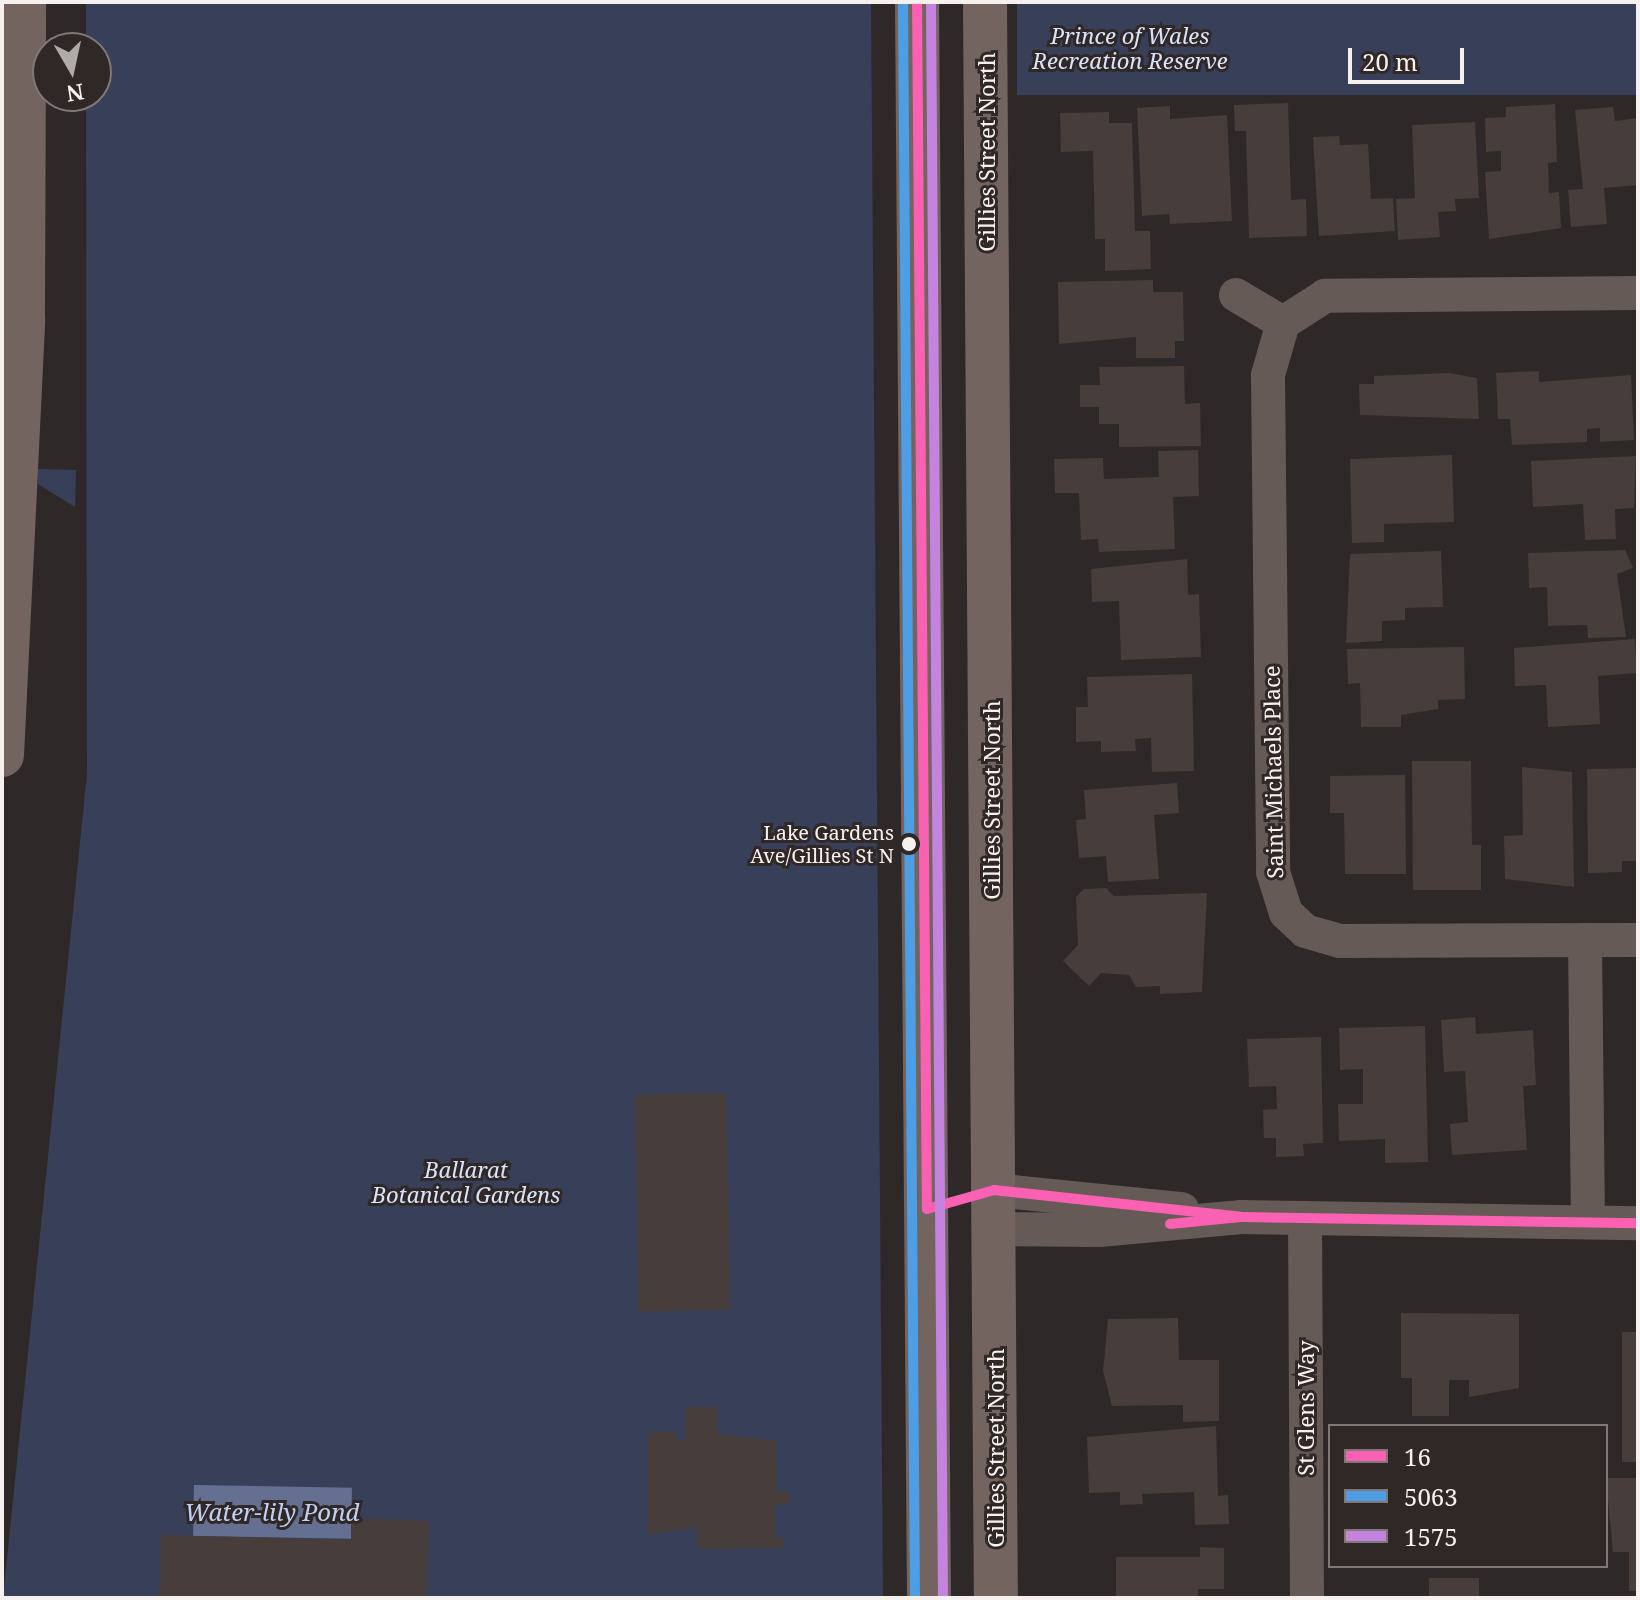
<!DOCTYPE html>
<style>
body{margin:0}
#map{position:relative;width:1640px;height:1600px;overflow:hidden;background:#2e2928;font-family:"Noto Serif",serif}
div>[style]{position:absolute}
.green>*{inset:0;background:#383f59;transform-origin:0 0}
.water>*{inset:0;background:#656f91;transform-origin:0 0}
.building>*{inset:0;background:#473d3a;transform-origin:0 0}
.street>*{height:34px;margin:-17px;padding:0 17px;transform-origin:17px;border-radius:17px;background:#665a57}
.secondary>*{height:44px;margin:-22px;padding:0 22px;transform-origin:22px;border-radius:22px;background:#736460}
.bus-1>*{height:10px;margin:-5px;padding:0 5px;transform-origin:5px;border-radius:5px;background:#fa61b3}
.bus-2>*{height:10px;margin:-5px;padding:0 5px;transform-origin:5px;border-radius:5px;background:#4d9ee5}
.bus-3>*{height:10px;margin:-5px;padding:0 5px;transform-origin:5px;border-radius:5px;background:#c483df}
.dots>*{width:22px;height:22px;translate:-50% -50%;box-sizing:border-box;border:4px solid #302826;border-radius:50%}
span{translate:-50% -50%;white-space:nowrap;text-align:center;line-height:1.15;-webkit-text-stroke:6px #302826;paint-order:stroke}
.bus-label{font-size:20px;color:#f6f1ef}
.right{translate:-100% -50%;text-align:right}
.park-label{font-size:22px;color:#dae2fc;font-style:italic}
.street-label{font-size:22px;color:#f6f1ef}
.water-label{font-size:24px;color:#c2cff4;font-style:italic}
.frame{position:absolute;inset:0;border:4px solid #f6f1ef;pointer-events:none}
.legend{position:absolute;left:1328px;top:1424px;width:280px;height:144px;box-sizing:border-box;background:#302826;border:2px solid #7f7876;margin:0;padding:10px 14px;list-style:none;font-size:24px;color:#f6f1ef}
.legend li{display:flex;align-items:center;gap:16px;height:40px}
.legend b{width:40px;border:2px solid #7f7876}
.north{position:absolute;left:32px;top:32px;width:80px;height:80px;box-sizing:border-box;background:#302826;border:2px solid #7f7876;border-radius:50%;rotate:171deg;font-size:22px;font-weight:700;line-height:32px;text-align:center;color:#f6f1ef}
.north::after{content:'';display:block;margin:auto;width:28px;height:36px;background:#b0aba9;clip-path:polygon(50% 0,100% 100%,50% 72%,0 100%)}
.scale{position:absolute;left:1348px;top:48px;width:116px;height:36px;box-sizing:border-box;border:4px solid #f6f1ef;border-top:0;padding-left:10px;font-size:24px;line-height:28px;white-space:nowrap;color:#f6f1ef;-webkit-text-stroke:6px #302826;paint-order:stroke}
</style>
<div id="map">
<div class="green">
<div style="clip-path:polygon(86px 2px,871px 2px,883px 1598px,3px 1598px,87px 774px,86px 96px,96px 96px,96px 48px,86px 48px)"></div>
<div style="left:1017px;top:2px;width:621px;height:93px"></div>
<div style="clip-path:polygon(37px 469px,76px 470px,75px 507px,38px 484px)"></div>
</div>
<div class="water">
<div style="left:194px;top:1485px;width:158px;height:51px;rotate:1deg"></div>
</div>
<div class="building">
<div style="clip-path:polygon(1288px 103px,1291px 200px,1306px 199px,1307px 236px,1249px 238px,1246px 131px,1235px 131px,1234px 105px)"></div>
<div style="clip-path:polygon(1555px 104px,1557px 162px,1548px 163px,1549px 193px,1559px 192px,1561px 228px,1489px 239px,1485px 172px,1501px 171px,1501px 151px,1486px 152px,1485px 118px,1506px 117px,1506px 107px)"></div>
<div style="clip-path:polygon(1170px 106px,1170px 119px,1227px 115px,1232px 221px,1170px 224px,1169px 214px,1142px 216px,1137px 108px)"></div>
<div style="clip-path:polygon(1613px 107px,1615px 121px,1638px 118px,1638px 185px,1604px 188px,1607px 224px,1571px 227px,1568px 190px,1583px 189px,1575px 110px)"></div>
<div style="clip-path:polygon(1109px 112px,1109px 123px,1132px 123px,1135px 231px,1150px 231px,1151px 269px,1105px 271px,1105px 239px,1095px 239px,1093px 151px,1061px 152px,1060px 113px)"></div>
<div style="clip-path:polygon(1475px 122px,1479px 198px,1455px 199px,1456px 211px,1438px 212px,1440px 237px,1398px 240px,1396px 199px,1415px 198px,1412px 125px)"></div>
<div style="clip-path:polygon(1339px 136px,1340px 145px,1368px 144px,1371px 199px,1393px 198px,1395px 231px,1319px 236px,1313px 137px)"></div>
<div style="clip-path:polygon(1153px 280px,1153px 292px,1183px 292px,1184px 341px,1175px 341px,1175px 358px,1136px 358px,1136px 337px,1059px 344px,1058px 282px)"></div>
<div style="clip-path:polygon(1184px 366px,1185px 404px,1200px 403px,1201px 446px,1119px 447px,1119px 424px,1099px 424px,1099px 407px,1080px 407px,1080px 385px,1100px 385px,1099px 367px)"></div>
<div style="clip-path:polygon(1539px 371px,1539px 382px,1631px 375px,1634px 440px,1600px 442px,1600px 428px,1587px 429px,1587px 442px,1512px 445px,1510px 419px,1498px 419px,1496px 373px)"></div>
<div style="clip-path:polygon(1449px 373px,1477px 378px,1479px 419px,1360px 415px,1359px 384px,1374px 384px,1374px 376px)"></div>
<div style="clip-path:polygon(1198px 450px,1199px 496px,1173px 497px,1175px 549px,1099px 552px,1098px 539px,1081px 540px,1079px 493px,1055px 493px,1054px 459px,1103px 458px,1104px 479px,1159px 477px,1158px 451px)"></div>
<div style="clip-path:polygon(1452px 455px,1454px 522px,1384px 524px,1384px 542px,1352px 543px,1350px 459px)"></div>
<div style="clip-path:polygon(1636px 456px,1634px 508px,1615px 509px,1616px 539px,1585px 540px,1583px 504px,1533px 507px,1531px 461px)"></div>
<div style="clip-path:polygon(1625px 550px,1633px 568px,1617px 574px,1626px 637px,1588px 638px,1587px 625px,1548px 626px,1547px 587px,1529px 588px,1528px 553px)"></div>
<div style="clip-path:polygon(1441px 551px,1443px 607px,1405px 608px,1405px 620px,1382px 621px,1382px 641px,1346px 643px,1350px 554px)"></div>
<div style="clip-path:polygon(1187px 559px,1188px 595px,1199px 594px,1201px 657px,1121px 660px,1119px 601px,1092px 602px,1091px 569px)"></div>
<div style="clip-path:polygon(1635px 639px,1637px 673px,1598px 676px,1600px 724px,1548px 727px,1546px 685px,1515px 686px,1514px 648px)"></div>
<div style="clip-path:polygon(1464px 647px,1465px 699px,1438px 700px,1438px 709px,1401px 715px,1401px 727px,1361px 727px,1360px 683px,1348px 684px,1347px 649px)"></div>
<div style="clip-path:polygon(1192px 674px,1194px 771px,1152px 772px,1151px 738px,1135px 739px,1136px 751px,1101px 752px,1101px 741px,1076px 742px,1076px 707px,1088px 707px,1087px 677px)"></div>
<div style="clip-path:polygon(1412px 761px,1471px 761px,1472px 845px,1481px 845px,1481px 890px,1413px 890px)"></div>
<div style="clip-path:polygon(1522px 767px,1572px 772px,1574px 887px,1505px 879px,1504px 836px,1523px 835px)"></div>
<div style="clip-path:polygon(1638px 768px,1638px 861px,1622px 861px,1622px 872px,1588px 873px,1587px 769px)"></div>
<div style="clip-path:polygon(1405px 775px,1406px 874px,1345px 874px,1344px 813px,1330px 813px,1330px 776px)"></div>
<div style="clip-path:polygon(1177px 783px,1179px 813px,1154px 815px,1159px 879px,1108px 882px,1106px 856px,1079px 858px,1076px 820px,1086px 819px,1084px 790px)"></div>
<div style="clip-path:polygon(1106px 888px,1114px 896px,1207px 893px,1202px 992px,1160px 994px,1160px 986px,1136px 987px,1129px 975px,1101px 973px,1089px 986px,1063px 961px,1078px 945px,1076px 897px,1084px 889px)"></div>
<div style="clip-path:polygon(1475px 1017px,1476px 1034px,1533px 1030px,1536px 1085px,1523px 1086px,1527px 1150px,1452px 1155px,1450px 1124px,1468px 1122px,1465px 1071px,1444px 1072px,1441px 1020px)"></div>
<div style="clip-path:polygon(1425px 1026px,1428px 1162px,1385px 1163px,1385px 1139px,1339px 1141px,1338px 1104px,1363px 1104px,1363px 1069px,1340px 1070px,1339px 1028px)"></div>
<div style="clip-path:polygon(1321px 1037px,1323px 1143px,1303px 1144px,1304px 1156px,1276px 1157px,1276px 1138px,1264px 1138px,1263px 1110px,1277px 1109px,1276px 1086px,1249px 1087px,1247px 1039px)"></div>
<div style="left:726px;top:1093px;width:217px;height:91px;rotate:89deg"></div>
<div style="clip-path:polygon(1401px 1313px,1519px 1314px,1519px 1388px,1469px 1397px,1469px 1380px,1449px 1380px,1449px 1416px,1412px 1416px,1412px 1378px,1401px 1378px)"></div>
<div style="clip-path:polygon(1178px 1318px,1179px 1360px,1219px 1360px,1219px 1421px,1183px 1422px,1183px 1405px,1112px 1406px,1103px 1371px,1108px 1319px)"></div>
<div style="left:1638px;top:1332px;width:130px;height:16px;rotate:90deg"></div>
<div style="clip-path:polygon(685px 1407px,717px 1407px,717px 1434px,776px 1441px,776px 1491px,789px 1491px,789px 1505px,775px 1505px,775px 1538px,784px 1538px,783px 1548px,698px 1549px,697px 1527px,648px 1535px,648px 1432px,677px 1432px,677px 1440px,685px 1440px)"></div>
<div style="clip-path:polygon(1216px 1426px,1218px 1496px,1228px 1495px,1229px 1524px,1195px 1525px,1194px 1492px,1142px 1494px,1143px 1504px,1120px 1505px,1120px 1492px,1089px 1493px,1087px 1437px)"></div>
<div style="clip-path:polygon(1606px 1478px,1638px 1478px,1638px 1591px,1629px 1591px,1629px 1552px,1613px 1552px)"></div>
<div style="clip-path:polygon(351px 1518px,429px 1521px,426px 1598px,159px 1598px,161px 1535px,351px 1540px)"></div>
<div style="clip-path:polygon(1200px 1547px,1224px 1548px,1224px 1589px,1198px 1589px,1198px 1598px,1116px 1598px,1116px 1557px,1200px 1557px)"></div>
<div style="left:1479px;top:1578px;width:20px;height:50px;rotate:90deg"></div>
</div>
<div class="street">
<div style="left:1638px;top:293px;width:313px;rotate:179.5deg"></div>
<div style="left:1325px;top:296px;width:50px;rotate:147.3deg"></div>
<div style="left:1283px;top:323px;width:54px;rotate:106.1deg"></div>
<div style="left:1268px;top:375px;width:497px;rotate:89.4deg"></div>
<div style="left:1273px;top:872px;width:43px;rotate:72.4deg"></div>
<div style="left:1286px;top:913px;width:26px;rotate:43deg"></div>
<div style="left:1305px;top:931px;width:36px;rotate:16deg"></div>
<div style="left:1340px;top:941px;width:298px;rotate:-0.2deg"></div>
<div style="left:1236px;top:295px;width:55px;rotate:30.8deg"></div>
<div style="left:1585px;top:940px;width:282px;rotate:89.4deg"></div>
<div style="left:994px;top:1190px;width:189px;rotate:5.8deg"></div>
<div style="left:1305px;top:1218px;width:380px;rotate:89.7deg"></div>
<div style="left:994px;top:1229px;width:105px;rotate:0.5deg"></div>
<div style="left:1099px;top:1230px;width:143px;rotate:-5.2deg"></div>
<div style="left:1241px;top:1217px;width:397px;rotate:0.9deg"></div>
</div>
<div class="secondary">
<div style="left:917px;top:2px;width:1596px;rotate:89.57deg"></div>
<div style="left:985px;top:2px;width:1596px;rotate:89.61deg"></div>
<div style="left:2px;top:755px;width:436px;rotate:-87.2deg"></div>
<div style="left:23px;top:320px;width:318px;rotate:-89.8deg"></div>
</div>
<div class="bus-1">
<div style="left:917px;top:2px;width:1207px;rotate:89.53deg"></div>
<div style="left:927px;top:1209px;width:70px;rotate:-15.8deg"></div>
<div style="left:994px;top:1190px;width:248px;rotate:6.2deg"></div>
<div style="left:1170px;top:1224px;width:71px;rotate:-5.6deg"></div>
<div style="left:1241px;top:1217px;width:397px;rotate:0.9deg"></div>
</div>
<div class="bus-2">
<div style="left:903px;top:2px;width:1596px;rotate:89.57deg"></div>
</div>
<div class="bus-3">
<div style="left:931px;top:2px;width:1596px;rotate:89.57deg"></div>
</div>
<div class="dots">
<div style="left:909px;top:844px;background:#f6f1ef"></div>
</div>
<div class="bus-label">
<span class="right" style="left:894px;top:844px">Lake Gardens<br>Ave/Gillies St N</span>
</div>
<div class="park-label">
<span style="left:1130px;top:48px">Prince of Wales<br>Recreation Reserve</span>
<span style="left:466px;top:1182px">Ballarat<br>Botanical Gardens</span>
</div>
<div class="street-label">
<span style="left:987px;top:152px;rotate:-90deg">Gillies Street North</span>
<span style="left:1273px;top:772px;rotate:-91deg">Saint Michaels Place</span>
<span style="left:992px;top:800px;rotate:-90deg">Gillies Street North</span>
<span style="left:1306px;top:1408px;rotate:-90deg">St Glens Way</span>
<span style="left:996px;top:1448px;rotate:-90deg">Gillies Street North</span>
</div>
<div class="water-label">
<span style="left:272px;top:1512px">Water-lily Pond</span>
</div>
<div class="frame"></div>
<ul class="legend">
<li><b style="height:10px;background:#fa61b3"></b>16</li>
<li><b style="height:10px;background:#4d9ee5"></b>5063</li>
<li><b style="height:10px;background:#c483df"></b>1575</li>
</ul>
<div class="north">N</div>
<div class="scale">20 m</div>
</div>
